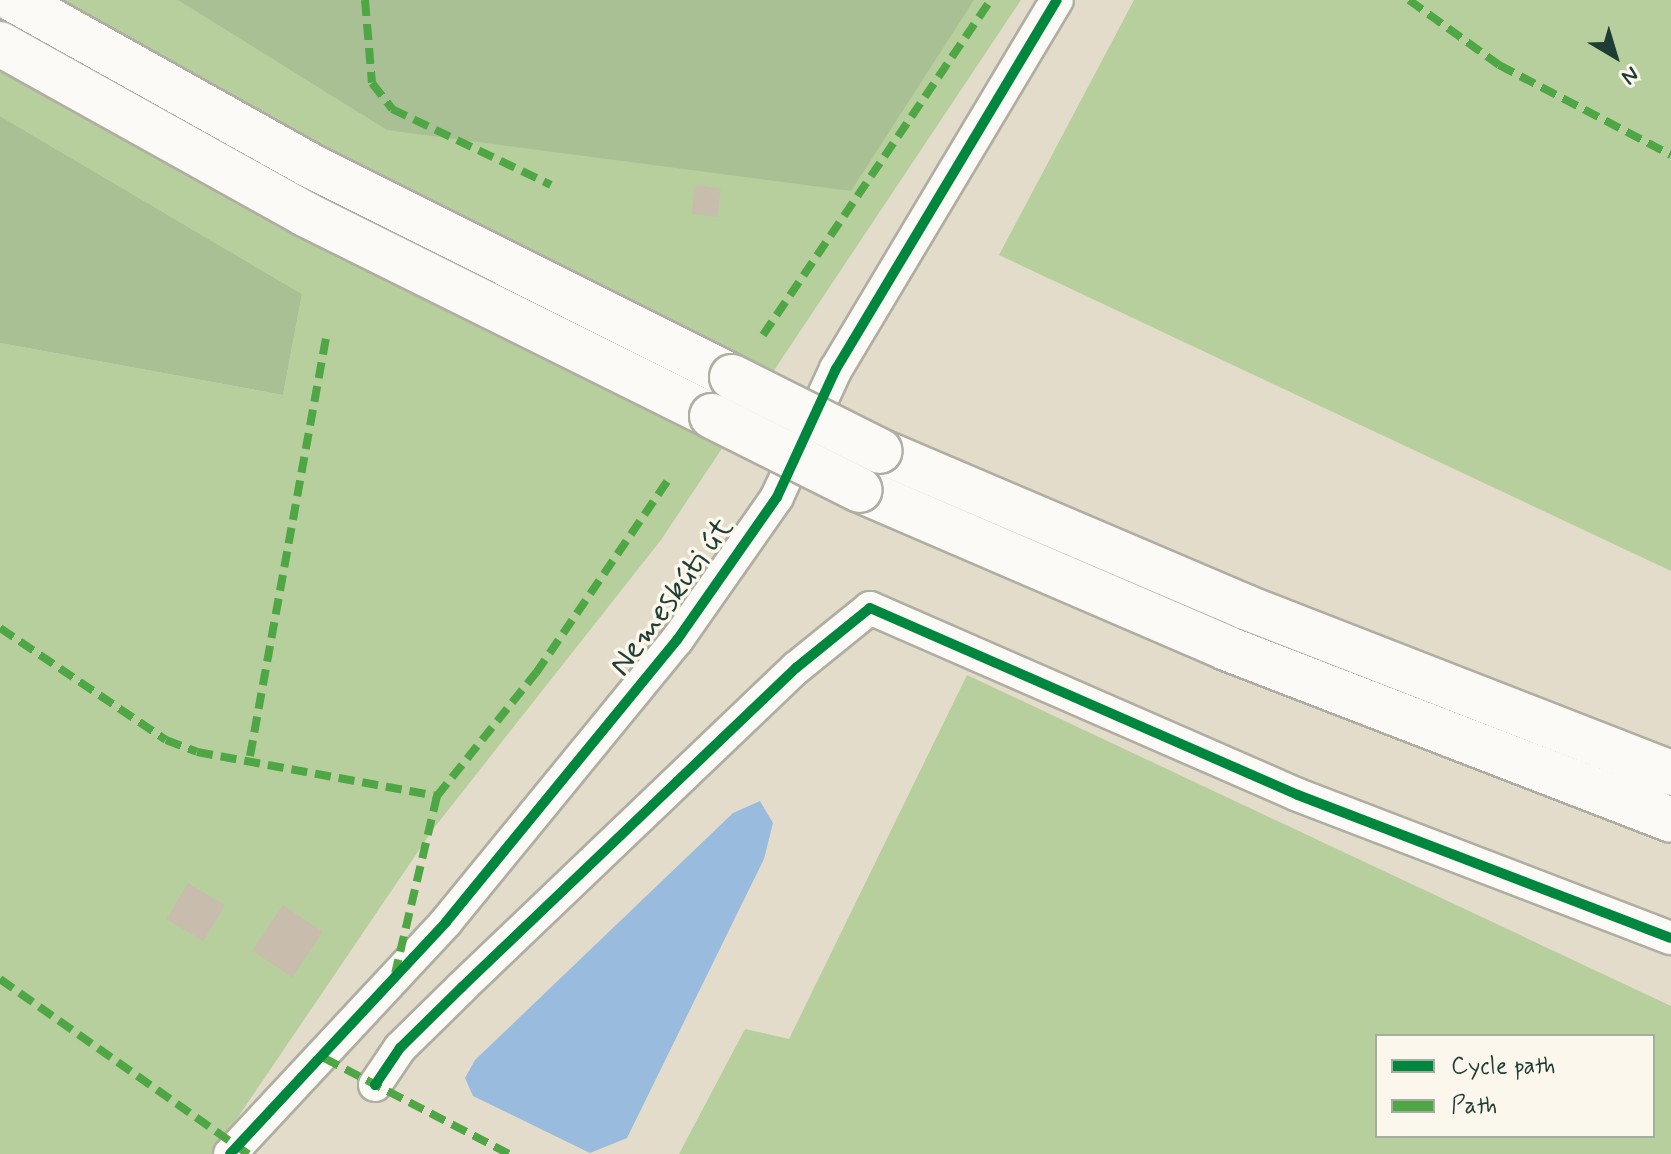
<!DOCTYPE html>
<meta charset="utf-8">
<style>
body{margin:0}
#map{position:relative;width:1671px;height:1154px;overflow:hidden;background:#e4dcca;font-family:Mynerve,sans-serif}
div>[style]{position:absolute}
.green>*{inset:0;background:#b7cf9c}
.forest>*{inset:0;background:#a8c094}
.water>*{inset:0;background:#99bcde}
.building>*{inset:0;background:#c8bcad;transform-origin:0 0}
.roads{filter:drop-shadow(2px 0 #b0aea2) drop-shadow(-2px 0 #b0aea2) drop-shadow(0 2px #b0aea2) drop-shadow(0 -2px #b0aea2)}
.street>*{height:32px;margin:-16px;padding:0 16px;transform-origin:16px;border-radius:16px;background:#fbfaf7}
.highway>*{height:44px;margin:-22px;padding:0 22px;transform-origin:22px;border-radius:22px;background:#fbfaf7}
.bridges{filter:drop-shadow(2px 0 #b0aea2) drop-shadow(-2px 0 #b0aea2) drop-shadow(0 2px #b0aea2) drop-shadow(0 -2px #b0aea2)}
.highway-bridge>*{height:44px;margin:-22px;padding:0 22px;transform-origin:22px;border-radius:22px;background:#fbfaf7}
.quiet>*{height:8px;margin-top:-4px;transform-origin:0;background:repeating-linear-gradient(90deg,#4fa644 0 16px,transparent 0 24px)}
.cycleway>*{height:10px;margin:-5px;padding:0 5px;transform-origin:5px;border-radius:5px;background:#00873e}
span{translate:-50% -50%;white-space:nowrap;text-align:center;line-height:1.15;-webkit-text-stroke:7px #fbf7ec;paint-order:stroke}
.street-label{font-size:32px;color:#1f3d34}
.legend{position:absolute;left:1375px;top:1034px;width:280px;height:104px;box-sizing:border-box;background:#fbf7ec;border:2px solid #a3ada2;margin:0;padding:10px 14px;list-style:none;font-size:24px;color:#1f3d34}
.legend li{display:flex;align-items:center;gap:16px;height:40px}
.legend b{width:40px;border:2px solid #a3ada2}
.north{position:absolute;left:1575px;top:16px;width:80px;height:80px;-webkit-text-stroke:6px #fbf7ec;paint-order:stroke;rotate:142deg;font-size:22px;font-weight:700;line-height:32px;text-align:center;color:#1f3d34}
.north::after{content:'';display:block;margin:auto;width:28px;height:36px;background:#1f3d34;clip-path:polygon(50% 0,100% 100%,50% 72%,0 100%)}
</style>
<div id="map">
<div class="green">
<div style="clip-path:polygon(0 0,1021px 0,661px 540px,434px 828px,213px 1154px,0 1154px,0 343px,283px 395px,302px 294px,0 116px)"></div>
<div style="clip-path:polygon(1134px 0,1671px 0,1671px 571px,999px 255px)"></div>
<div style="clip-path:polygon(evenodd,967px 675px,1671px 1006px,1671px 1154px,679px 1154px,745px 1029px,789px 1039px,967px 675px,1377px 1036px,1653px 1036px,1653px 1136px,1377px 1136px,1377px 1036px)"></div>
</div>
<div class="forest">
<div style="clip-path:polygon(178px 0,974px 0,851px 191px,387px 130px)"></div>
<div style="clip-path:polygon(0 116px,302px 294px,283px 395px,0 343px)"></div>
</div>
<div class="water">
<div style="clip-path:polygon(760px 801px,773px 823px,764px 859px,627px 1138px,590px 1153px,473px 1096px,465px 1078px,475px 1060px,733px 813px)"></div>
</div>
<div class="building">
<div style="left:695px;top:185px;width:26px;height:29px;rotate:7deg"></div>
<div style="left:188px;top:883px;width:43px;height:42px;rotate:31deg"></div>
<div style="left:283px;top:905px;width:48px;height:55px;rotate:34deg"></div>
</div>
<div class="roads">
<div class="street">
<div style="left:375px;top:1085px;width:45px;rotate:-56deg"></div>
<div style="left:400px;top:1048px;width:87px;rotate:-44.5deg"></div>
<div style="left:462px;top:987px;width:462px;rotate:-43.7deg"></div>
<div style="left:796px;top:668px;width:95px;rotate:-39deg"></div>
<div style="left:870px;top:608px;width:467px;rotate:23.6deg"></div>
<div style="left:1298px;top:795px;width:399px;rotate:21deg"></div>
<div style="left:230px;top:1154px;width:317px;rotate:-47deg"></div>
<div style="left:446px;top:922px;width:365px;rotate:-50.7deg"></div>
<div style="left:677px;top:640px;width:174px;rotate:-55deg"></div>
<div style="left:777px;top:497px;width:141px;rotate:-65.3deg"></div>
<div style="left:836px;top:369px;width:430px;rotate:-59.1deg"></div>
</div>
<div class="highway">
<div style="left:14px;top:0;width:340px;rotate:29.2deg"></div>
<div style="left:311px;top:166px;width:471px;rotate:26.6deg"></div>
<div style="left:0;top:44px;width:349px;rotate:29.1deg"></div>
<div style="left:305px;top:214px;width:454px;rotate:26.4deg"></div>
<div style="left:880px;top:451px;width:397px;rotate:23.1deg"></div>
<div style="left:1245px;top:607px;width:457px;rotate:21.3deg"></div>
<div style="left:860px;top:490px;width:399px;rotate:23.3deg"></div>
<div style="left:1226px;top:648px;width:477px;rotate:21.1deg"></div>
</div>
</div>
<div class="bridges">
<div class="highway-bridge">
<div style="left:732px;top:377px;width:165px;rotate:26.6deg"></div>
<div style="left:712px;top:416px;width:165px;rotate:26.6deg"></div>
</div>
</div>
<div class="quiet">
<div style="left:365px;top:0;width:83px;rotate:85.2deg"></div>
<div style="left:372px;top:83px;width:33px;rotate:52deg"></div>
<div style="left:392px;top:109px;width:176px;rotate:25.5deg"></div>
<div style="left:1409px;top:0;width:111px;rotate:35.8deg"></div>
<div style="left:1499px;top:65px;width:194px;rotate:27.6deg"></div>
<div style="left:763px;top:335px;width:405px;rotate:-55.8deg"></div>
<div style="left:0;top:628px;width:200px;rotate:34deg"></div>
<div style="left:166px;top:740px;width:33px;rotate:21deg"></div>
<div style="left:197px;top:752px;width:244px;rotate:10.4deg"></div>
<div style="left:437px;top:796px;width:182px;rotate:103.3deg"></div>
<div style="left:250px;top:756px;width:426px;rotate:-79.7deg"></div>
<div style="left:437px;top:796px;width:158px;rotate:-51.2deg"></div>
<div style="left:536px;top:673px;width:232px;rotate:-55.6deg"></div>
<div style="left:0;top:979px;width:304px;rotate:35.2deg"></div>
<div style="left:324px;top:1058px;width:208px;rotate:27.4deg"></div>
</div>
<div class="cycleway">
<div style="left:375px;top:1085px;width:45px;rotate:-56deg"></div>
<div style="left:400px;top:1048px;width:87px;rotate:-44.5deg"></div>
<div style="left:462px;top:987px;width:462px;rotate:-43.7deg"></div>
<div style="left:796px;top:668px;width:95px;rotate:-39deg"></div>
<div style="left:870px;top:608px;width:467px;rotate:23.6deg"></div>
<div style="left:1298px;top:795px;width:399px;rotate:21deg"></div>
<div style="left:230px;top:1154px;width:317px;rotate:-47deg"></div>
<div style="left:446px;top:922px;width:365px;rotate:-50.7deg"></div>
<div style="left:677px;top:640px;width:174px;rotate:-55deg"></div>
<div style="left:777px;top:497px;width:141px;rotate:-65.3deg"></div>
<div style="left:836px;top:369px;width:430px;rotate:-59.1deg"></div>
</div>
<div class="street-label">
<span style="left:672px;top:597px;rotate:-54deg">Nemeskúti út</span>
</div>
<ul class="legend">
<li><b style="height:10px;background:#00873e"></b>Cycle path</li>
<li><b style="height:10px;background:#4fa644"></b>Path</li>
</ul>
<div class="north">N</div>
</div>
